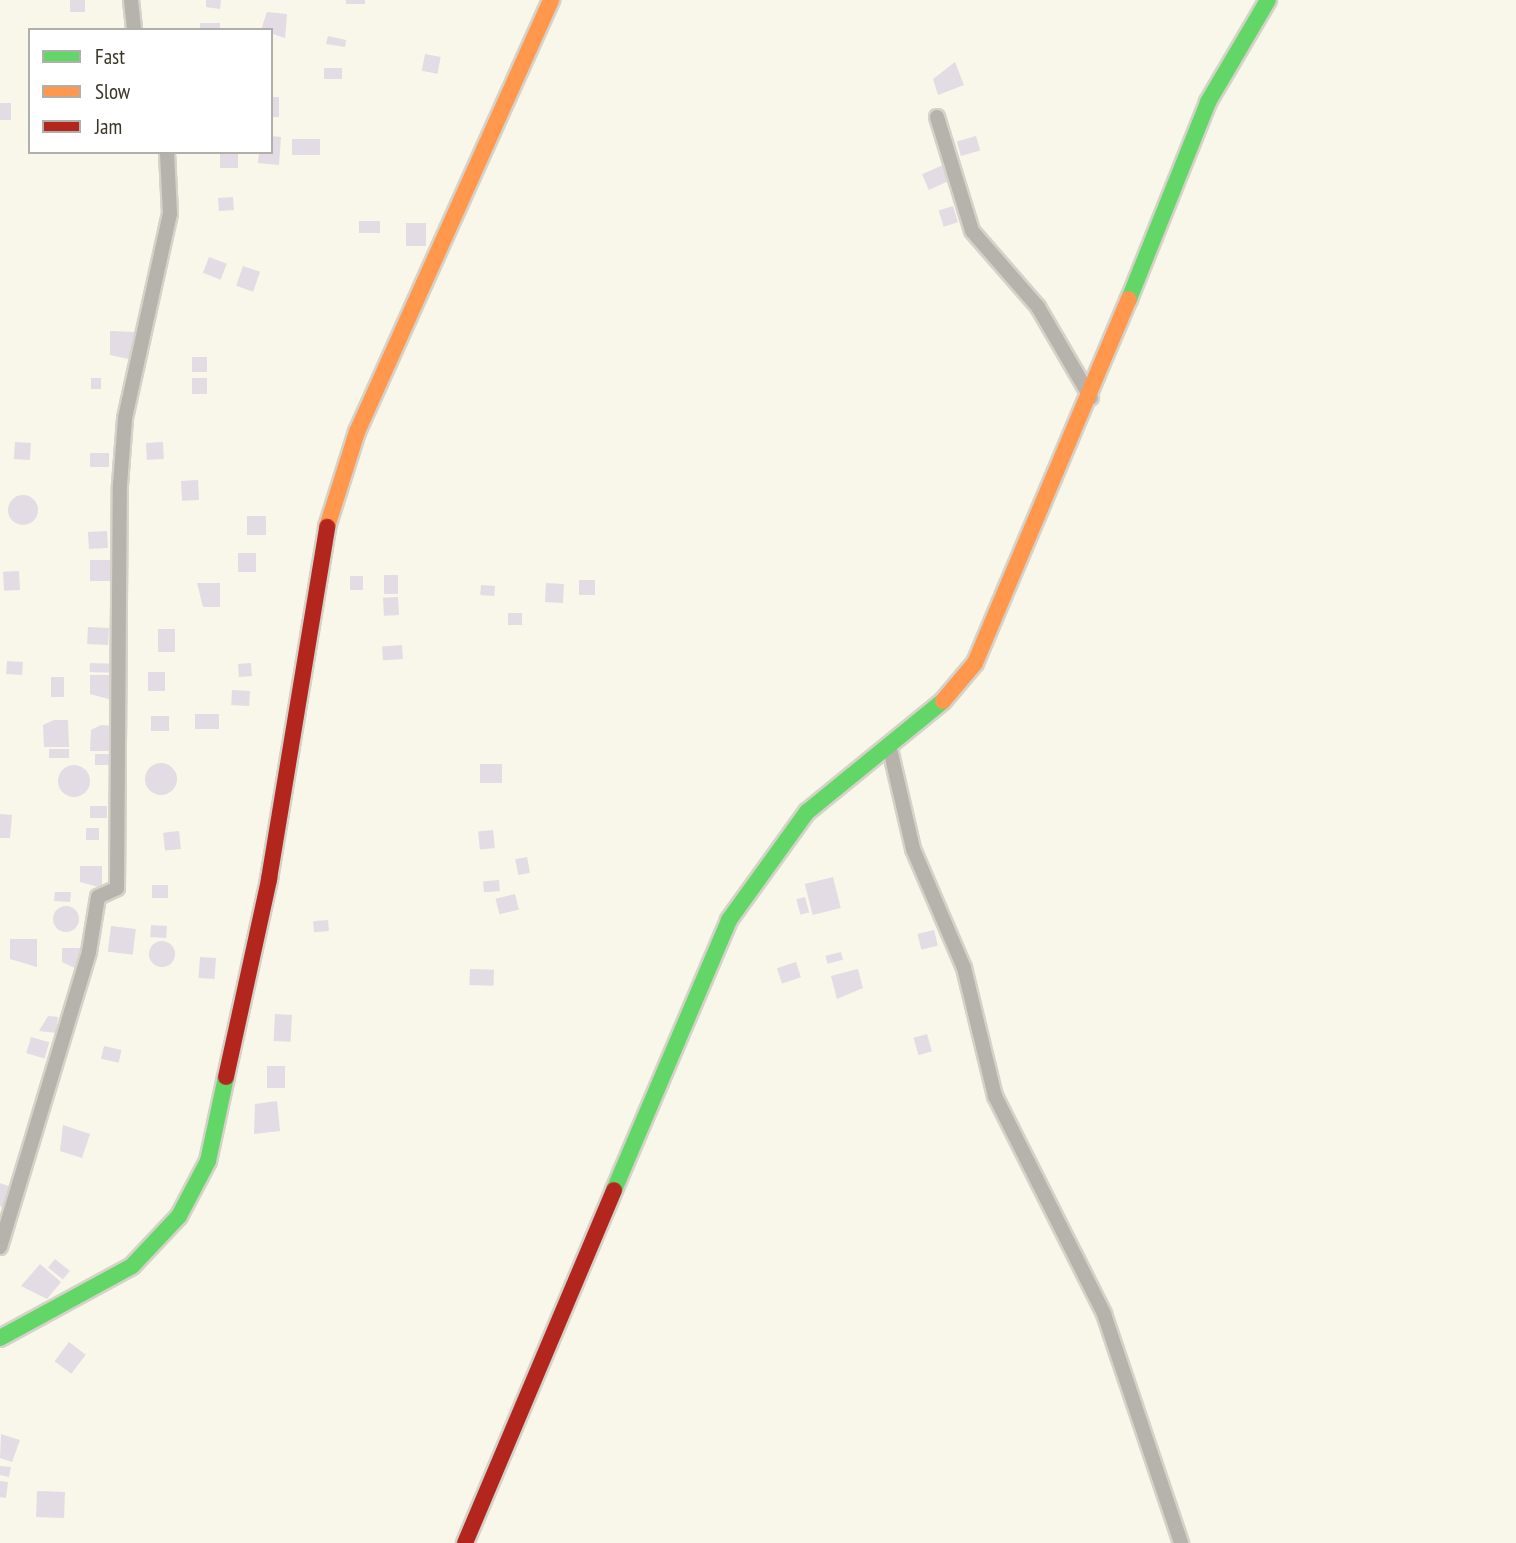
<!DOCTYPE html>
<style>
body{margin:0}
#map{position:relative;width:1516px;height:1543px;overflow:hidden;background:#f9f6ea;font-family:"PT Sans Narrow",sans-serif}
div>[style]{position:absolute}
.building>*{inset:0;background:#e3dce4;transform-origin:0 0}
.round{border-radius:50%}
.roads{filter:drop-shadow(2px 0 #d5d3c9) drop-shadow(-2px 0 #d5d3c9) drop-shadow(0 2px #d5d3c9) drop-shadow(0 -2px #d5d3c9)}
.street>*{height:14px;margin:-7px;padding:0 7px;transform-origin:7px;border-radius:7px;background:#b6b2ac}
.fast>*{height:16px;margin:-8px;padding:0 8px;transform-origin:8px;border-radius:8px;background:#63d668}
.slow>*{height:16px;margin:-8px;padding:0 8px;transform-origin:8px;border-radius:8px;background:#ff974d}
.jam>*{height:16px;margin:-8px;padding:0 8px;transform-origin:8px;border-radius:8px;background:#b3261e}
span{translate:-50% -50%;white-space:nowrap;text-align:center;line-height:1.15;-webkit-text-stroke:5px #fff;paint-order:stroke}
.legend{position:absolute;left:28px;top:28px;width:245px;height:126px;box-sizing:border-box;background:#fff;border:2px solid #b0afa9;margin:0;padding:9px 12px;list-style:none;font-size:21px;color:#393627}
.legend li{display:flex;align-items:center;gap:14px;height:35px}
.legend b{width:35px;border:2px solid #b0afa9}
</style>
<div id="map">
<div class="building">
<div style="left:70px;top:0;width:15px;height:12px"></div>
<div style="clip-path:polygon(206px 0,221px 0,220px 9px,206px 7px)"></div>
<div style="left:346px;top:0;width:19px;height:4px"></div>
<div style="clip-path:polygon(267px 12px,287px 14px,285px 38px,261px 30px)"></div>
<div style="left:200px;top:23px;width:20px;height:7px"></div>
<div style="clip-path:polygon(328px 36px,346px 40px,345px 47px,326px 44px)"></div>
<div style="left:425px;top:54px;width:16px;height:17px;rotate:11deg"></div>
<div style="clip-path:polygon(955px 62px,964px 85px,938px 95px,933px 79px)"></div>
<div style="left:324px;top:68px;width:18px;height:11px"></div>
<div style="left:271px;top:97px;width:8px;height:20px"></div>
<div style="left:0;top:103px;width:11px;height:17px"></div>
<div style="clip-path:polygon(271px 136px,281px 137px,279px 165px,258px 163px,259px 152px,271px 152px)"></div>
<div style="left:976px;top:136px;width:15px;height:20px;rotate:74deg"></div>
<div style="left:292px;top:139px;width:28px;height:16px"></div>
<div style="left:220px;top:153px;width:18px;height:15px"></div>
<div style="left:943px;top:165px;width:17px;height:23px;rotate:66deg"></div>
<div style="left:233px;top:197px;width:13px;height:15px;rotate:86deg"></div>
<div style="left:953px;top:206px;width:17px;height:15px;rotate:73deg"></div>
<div style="left:359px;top:221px;width:21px;height:12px"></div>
<div style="left:406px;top:223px;width:20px;height:23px"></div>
<div style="left:209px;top:257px;width:19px;height:17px;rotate:21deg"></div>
<div style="left:243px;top:266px;width:18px;height:21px;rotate:19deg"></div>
<div style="clip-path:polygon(110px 331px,134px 332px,133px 360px,110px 355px)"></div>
<div style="left:192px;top:357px;width:15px;height:15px"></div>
<div style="left:91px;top:378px;width:10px;height:11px"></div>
<div style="left:192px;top:378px;width:15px;height:16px"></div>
<div style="left:15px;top:442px;width:16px;height:17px;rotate:4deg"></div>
<div style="left:163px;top:442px;width:17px;height:17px;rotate:87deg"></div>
<div style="left:90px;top:453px;width:19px;height:14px"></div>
<div style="left:198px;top:480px;width:20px;height:17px;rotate:87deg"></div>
<div class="round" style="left:8px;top:495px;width:30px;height:30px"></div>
<div style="left:247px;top:516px;width:19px;height:19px"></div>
<div style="left:107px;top:531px;width:17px;height:19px;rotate:87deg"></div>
<div style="left:238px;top:553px;width:18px;height:19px"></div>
<div style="left:90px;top:560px;width:21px;height:21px"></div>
<div style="left:19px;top:571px;width:19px;height:16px;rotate:87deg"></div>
<div style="left:384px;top:575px;width:14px;height:19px"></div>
<div style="left:350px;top:576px;width:13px;height:14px"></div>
<div style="left:579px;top:580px;width:16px;height:15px"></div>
<div style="clip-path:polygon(197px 583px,220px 583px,220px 607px,203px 607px)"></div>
<div style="left:546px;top:583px;width:18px;height:19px;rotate:3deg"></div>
<div style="left:481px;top:585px;width:14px;height:10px;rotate:4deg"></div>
<div style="left:398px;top:597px;width:18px;height:15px;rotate:87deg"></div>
<div style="left:508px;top:613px;width:14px;height:12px"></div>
<div style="left:88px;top:627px;width:21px;height:17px;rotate:3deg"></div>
<div style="left:158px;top:629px;width:17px;height:23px"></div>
<div style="left:402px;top:645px;width:14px;height:20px;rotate:86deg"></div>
<div style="left:7px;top:661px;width:16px;height:13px;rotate:4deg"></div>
<div style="left:90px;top:663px;width:23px;height:9px;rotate:2deg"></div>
<div style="left:251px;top:663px;width:13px;height:13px;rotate:86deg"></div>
<div style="left:148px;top:672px;width:17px;height:19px"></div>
<div style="clip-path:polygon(90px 675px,115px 675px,112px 700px,90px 694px)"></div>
<div style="left:51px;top:677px;width:13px;height:20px"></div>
<div style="left:232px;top:690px;width:18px;height:15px;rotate:3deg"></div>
<div style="left:195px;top:714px;width:24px;height:15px"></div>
<div style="left:169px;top:716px;width:15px;height:18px;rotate:90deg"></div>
<div style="clip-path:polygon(54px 720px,68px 720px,69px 747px,44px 747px,43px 725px)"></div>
<div style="clip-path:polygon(101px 725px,115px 726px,114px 751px,90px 751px,91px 730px)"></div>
<div style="left:49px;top:749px;width:20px;height:9px"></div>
<div style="left:95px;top:754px;width:22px;height:11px"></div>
<div class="round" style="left:145px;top:763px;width:32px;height:32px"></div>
<div style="left:480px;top:764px;width:22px;height:19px"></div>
<div class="round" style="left:58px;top:765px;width:32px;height:32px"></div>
<div style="left:90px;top:806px;width:17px;height:12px"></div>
<div style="clip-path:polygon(0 814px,12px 815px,10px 838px,0 838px)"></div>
<div style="left:86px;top:828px;width:13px;height:12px"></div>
<div style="left:493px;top:830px;width:18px;height:15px;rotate:84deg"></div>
<div style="left:179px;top:831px;width:18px;height:16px;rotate:84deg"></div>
<div style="left:527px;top:857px;width:16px;height:12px;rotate:79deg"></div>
<div style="clip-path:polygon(80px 866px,102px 866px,102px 888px,80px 882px)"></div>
<div style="left:833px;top:877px;width:32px;height:29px;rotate:76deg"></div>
<div style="left:499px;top:880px;width:11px;height:16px;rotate:85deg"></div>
<div style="left:152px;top:885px;width:16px;height:13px"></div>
<div style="clip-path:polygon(55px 892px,71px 892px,70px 902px,54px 901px)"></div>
<div style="left:515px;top:894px;width:16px;height:20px;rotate:76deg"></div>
<div style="left:805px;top:897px;width:16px;height:9px;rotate:75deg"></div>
<div class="round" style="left:53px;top:906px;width:26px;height:26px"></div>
<div style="left:328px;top:920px;width:11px;height:15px;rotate:85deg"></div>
<div style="left:151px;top:925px;width:16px;height:12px;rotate:4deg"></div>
<div style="left:111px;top:926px;width:25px;height:26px;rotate:7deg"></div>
<div style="left:934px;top:930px;width:16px;height:17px;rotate:76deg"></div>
<div style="clip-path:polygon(10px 939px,37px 939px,37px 967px,10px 959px)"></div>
<div class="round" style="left:149px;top:941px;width:26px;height:26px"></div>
<div style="clip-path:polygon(62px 948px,82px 948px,79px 970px,62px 962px)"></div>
<div style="left:841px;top:952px;width:8px;height:16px;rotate:76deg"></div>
<div style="left:200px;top:957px;width:16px;height:21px;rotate:4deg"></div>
<div style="left:796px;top:962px;width:16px;height:20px;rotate:72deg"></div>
<div style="left:470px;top:969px;width:24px;height:16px;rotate:2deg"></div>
<div style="clip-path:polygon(858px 969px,863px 988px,837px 999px,831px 976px)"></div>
<div style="left:275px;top:1014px;width:17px;height:27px;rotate:3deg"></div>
<div style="clip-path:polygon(48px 1016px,58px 1017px,56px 1033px,39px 1031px)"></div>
<div style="left:927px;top:1034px;width:18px;height:14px;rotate:74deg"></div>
<div style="left:31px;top:1037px;width:19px;height:17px;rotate:16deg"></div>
<div style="left:104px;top:1046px;width:18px;height:13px;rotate:13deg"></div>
<div style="left:267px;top:1066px;width:18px;height:22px"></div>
<div style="clip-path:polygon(277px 1101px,280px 1131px,254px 1134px,255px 1104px)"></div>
<div style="clip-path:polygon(63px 1125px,90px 1134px,82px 1158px,60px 1151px)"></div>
<div style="clip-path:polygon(0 1183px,11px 1187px,3px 1208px,0 1206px)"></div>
<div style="left:55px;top:1259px;width:19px;height:11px;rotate:39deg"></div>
<div style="clip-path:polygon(40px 1264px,61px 1282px,47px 1299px,21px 1286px)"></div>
<div style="left:69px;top:1342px;width:21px;height:24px;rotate:37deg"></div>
<div style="clip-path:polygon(1px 1434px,20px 1440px,12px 1462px,0 1458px)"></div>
<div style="clip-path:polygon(0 1466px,11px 1467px,9px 1477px,0 1475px)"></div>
<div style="clip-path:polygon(0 1481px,8px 1482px,6px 1498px,0 1497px)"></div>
<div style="left:37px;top:1491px;width:28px;height:26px;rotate:2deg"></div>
</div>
<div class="roads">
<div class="street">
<div style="left:131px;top:0;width:30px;rotate:84deg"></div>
<div style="left:937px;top:117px;width:119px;rotate:72.9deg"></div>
<div style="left:972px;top:231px;width:101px;rotate:49deg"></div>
<div style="left:1038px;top:307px;width:105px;rotate:59.8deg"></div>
<div style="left:890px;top:749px;width:103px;rotate:77deg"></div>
<div style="left:913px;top:849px;width:129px;rotate:66.8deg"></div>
<div style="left:964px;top:968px;width:132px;rotate:76.4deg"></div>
<div style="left:995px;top:1096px;width:244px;rotate:63.4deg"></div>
<div style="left:1104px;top:1314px;width:242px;rotate:71.4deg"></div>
<div style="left:0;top:1247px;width:308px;rotate:-73.2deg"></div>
<div style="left:89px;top:952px;width:56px;rotate:-80.7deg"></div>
<div style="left:98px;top:897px;width:21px;rotate:-25deg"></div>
<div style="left:117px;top:888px;width:403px;rotate:-89.6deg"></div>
<div style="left:120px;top:485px;width:67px;rotate:-85.7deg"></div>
<div style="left:125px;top:418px;width:209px;rotate:-77.6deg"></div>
<div style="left:170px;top:214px;width:62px;rotate:-92.8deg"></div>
</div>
<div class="fast">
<div style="left:1129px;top:299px;width:212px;rotate:-68.1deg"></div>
<div style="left:1208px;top:102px;width:118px;rotate:-59.5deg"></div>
<div style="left:614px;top:1190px;width:293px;rotate:-66.9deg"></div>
<div style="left:729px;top:920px;width:133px;rotate:-54.2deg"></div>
<div style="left:807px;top:812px;width:176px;rotate:-39.2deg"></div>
<div style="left:0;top:1338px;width:150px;rotate:-28.6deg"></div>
<div style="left:132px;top:1266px;width:69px;rotate:-46.8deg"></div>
<div style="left:179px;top:1216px;width:62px;rotate:-62.2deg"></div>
<div style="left:208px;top:1161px;width:86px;rotate:-77.9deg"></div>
</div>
<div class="slow">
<div style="left:327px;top:527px;width:100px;rotate:-72.5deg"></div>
<div style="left:357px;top:432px;width:474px;rotate:-65.8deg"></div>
<div style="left:943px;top:701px;width:50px;rotate:-49.9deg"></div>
<div style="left:975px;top:663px;width:395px;rotate:-67.1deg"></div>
</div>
<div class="jam">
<div style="left:226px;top:1077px;width:203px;rotate:-77.7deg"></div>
<div style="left:269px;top:879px;width:357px;rotate:-80.6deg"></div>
<div style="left:465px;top:1543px;width:383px;rotate:-67.1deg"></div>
</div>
</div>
<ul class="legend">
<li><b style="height:9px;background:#63d668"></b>Fast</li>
<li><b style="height:9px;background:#ff974d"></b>Slow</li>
<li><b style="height:9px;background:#b3261e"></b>Jam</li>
</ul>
</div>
